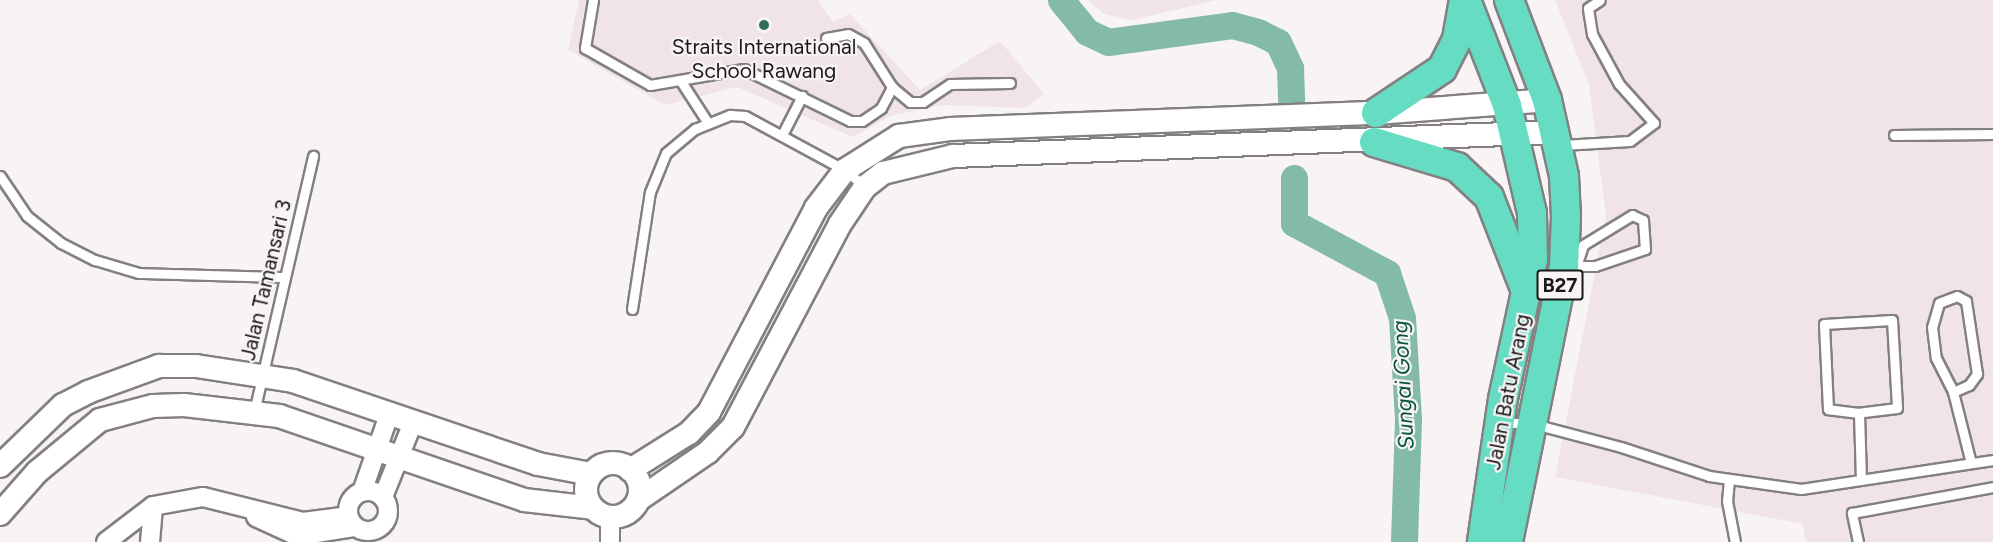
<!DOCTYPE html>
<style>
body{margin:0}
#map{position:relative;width:1993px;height:542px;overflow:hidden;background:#f8f4f5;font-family:Figtree,sans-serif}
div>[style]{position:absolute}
.built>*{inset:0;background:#f1e4e8}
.river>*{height:27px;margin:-13.5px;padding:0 13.5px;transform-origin:13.5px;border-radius:13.5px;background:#84bba8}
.roads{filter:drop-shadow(2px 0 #848081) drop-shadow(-2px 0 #848081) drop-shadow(0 2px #848081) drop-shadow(0 -2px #848081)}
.service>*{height:9px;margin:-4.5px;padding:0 4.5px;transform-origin:4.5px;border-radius:4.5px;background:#fff}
.minor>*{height:18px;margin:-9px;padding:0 9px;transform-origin:9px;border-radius:9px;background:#fff}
.minor>.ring{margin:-9px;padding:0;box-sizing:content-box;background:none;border:18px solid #fff;border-radius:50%}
.tertiary>*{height:22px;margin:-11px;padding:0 11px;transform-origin:11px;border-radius:11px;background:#fff}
.tertiary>.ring{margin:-11px;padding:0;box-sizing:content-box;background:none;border:22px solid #fff;border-radius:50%}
.primary>*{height:28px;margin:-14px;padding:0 14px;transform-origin:14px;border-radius:14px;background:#66dcc3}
.dots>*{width:16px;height:16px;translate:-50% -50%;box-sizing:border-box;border:3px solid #f8f4f5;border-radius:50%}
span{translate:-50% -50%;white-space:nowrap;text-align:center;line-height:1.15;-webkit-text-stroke:4.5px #f8f4f5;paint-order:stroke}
.shield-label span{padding:2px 4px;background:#f8f4f5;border:2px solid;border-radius:4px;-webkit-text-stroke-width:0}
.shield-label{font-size:20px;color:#191718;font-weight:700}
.poi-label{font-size:21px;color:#191718}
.street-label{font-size:21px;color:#191718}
.water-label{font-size:22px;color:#04513f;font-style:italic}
</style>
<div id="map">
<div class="built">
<div style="clip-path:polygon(579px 0,818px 0,833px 22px,850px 14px,920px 90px,1000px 41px,1044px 94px,1025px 108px,942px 105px,890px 116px,853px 137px,737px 87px,665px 105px,568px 50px)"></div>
<div style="clip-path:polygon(1088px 0,1217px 0,1132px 20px,1104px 14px)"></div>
<div style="clip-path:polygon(1555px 0,1993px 0,1993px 542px,1806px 542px,1803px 524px,1555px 477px,1606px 216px,1589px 85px)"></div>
</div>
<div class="river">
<div style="left:1061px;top:0;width:41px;rotate:50.9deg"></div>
<div style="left:1087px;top:32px;width:23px;rotate:25deg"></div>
<div style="left:1108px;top:42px;width:125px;rotate:-7.8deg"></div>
<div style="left:1232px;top:25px;width:27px;rotate:15deg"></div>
<div style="left:1258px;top:32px;width:22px;rotate:27deg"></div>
<div style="left:1278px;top:42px;width:29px;rotate:65deg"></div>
<div style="left:1290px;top:68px;width:31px;rotate:88deg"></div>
<div style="left:1294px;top:178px;width:45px;rotate:90deg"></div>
<div style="left:1294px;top:223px;width:106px;rotate:28.3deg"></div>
<div style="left:1387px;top:273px;width:47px;rotate:71.6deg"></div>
<div style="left:1402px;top:318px;width:102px;rotate:86.6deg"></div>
<div style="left:1408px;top:420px;width:122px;rotate:91.9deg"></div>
</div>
<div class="roads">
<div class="service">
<div style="left:593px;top:0;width:49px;rotate:99.5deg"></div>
<div style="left:585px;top:48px;width:75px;rotate:29.6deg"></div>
<div style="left:650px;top:85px;width:95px;rotate:-9.7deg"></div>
<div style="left:744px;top:69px;width:118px;rotate:26.1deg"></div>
<div style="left:850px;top:121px;width:12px"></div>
<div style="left:862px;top:121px;width:23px;rotate:-34deg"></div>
<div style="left:881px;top:108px;width:24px;rotate:-62deg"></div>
<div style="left:826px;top:38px;width:22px;rotate:-10deg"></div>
<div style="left:848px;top:34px;width:18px;rotate:29deg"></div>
<div style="left:864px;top:43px;width:52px;rotate:57.5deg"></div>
<div style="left:892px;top:87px;width:23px;rotate:40deg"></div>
<div style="left:910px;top:102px;width:13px"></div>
<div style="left:923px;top:102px;width:32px;rotate:-34deg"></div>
<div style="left:950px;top:84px;width:60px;rotate:-1deg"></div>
<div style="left:682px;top:83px;width:48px;rotate:57deg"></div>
<div style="left:782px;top:135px;width:44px;rotate:-62.9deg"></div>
<div style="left:1894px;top:135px;width:99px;rotate:-0.6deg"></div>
<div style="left:1562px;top:145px;width:68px;rotate:-3.4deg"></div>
<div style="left:1630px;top:141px;width:30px;rotate:-37deg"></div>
<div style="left:1654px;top:123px;width:52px;rotate:-131.9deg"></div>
<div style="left:1619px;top:84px;width:57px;rotate:-118.4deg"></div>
<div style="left:1592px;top:34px;width:26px;rotate:-99deg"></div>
<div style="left:1588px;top:8px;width:14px;rotate:-34deg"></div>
<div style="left:0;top:176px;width:48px;rotate:56deg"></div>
<div style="left:27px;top:216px;width:43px;rotate:38.5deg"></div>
<div style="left:61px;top:243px;width:38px;rotate:27deg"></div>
<div style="left:95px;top:260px;width:46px;rotate:16.5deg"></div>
<div style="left:139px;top:273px;width:146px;rotate:1.6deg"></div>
<div style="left:1566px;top:266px;width:29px"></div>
<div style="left:1595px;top:266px;width:53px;rotate:-18.8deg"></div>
<div style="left:1645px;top:249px;width:29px;rotate:-94deg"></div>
<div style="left:1643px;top:220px;width:12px;rotate:-156deg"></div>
<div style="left:1632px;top:215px;width:57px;rotate:148.5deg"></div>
<div style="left:1583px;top:245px;width:20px;rotate:108deg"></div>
<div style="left:632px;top:309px;width:118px;rotate:-81.3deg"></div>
<div style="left:650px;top:192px;width:42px;rotate:-67.7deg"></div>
<div style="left:666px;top:153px;width:38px;rotate:-40deg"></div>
<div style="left:695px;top:129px;width:38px;rotate:-22deg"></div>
<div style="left:730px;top:115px;width:15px;rotate:4deg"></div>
<div style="left:745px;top:116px;width:114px;rotate:28.4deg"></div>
<div style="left:845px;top:170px;width:26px;rotate:40deg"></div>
<div style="left:1953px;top:392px;width:17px;rotate:-24deg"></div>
<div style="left:1969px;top:385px;width:14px;rotate:-54deg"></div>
<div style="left:1977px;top:374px;width:74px;rotate:-98.6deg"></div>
<div style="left:1966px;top:301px;width:10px;rotate:-151deg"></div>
<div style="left:1957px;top:296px;width:19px;rotate:159deg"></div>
<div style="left:1939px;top:303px;width:25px;rotate:106deg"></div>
<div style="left:1932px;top:327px;width:31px;rotate:83deg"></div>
<div style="left:1936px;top:358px;width:38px;rotate:63deg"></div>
<div style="left:1953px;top:392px;width:73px;rotate:75.8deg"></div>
<div style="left:254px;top:412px;width:263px;rotate:-77deg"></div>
<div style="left:1859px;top:413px;width:31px;rotate:-173deg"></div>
<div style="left:1828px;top:409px;width:85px;rotate:-92.7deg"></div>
<div style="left:1824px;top:324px;width:68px;rotate:-3.4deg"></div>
<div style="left:1892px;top:320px;width:88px;rotate:86.7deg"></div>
<div style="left:1897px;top:408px;width:38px;rotate:173deg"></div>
<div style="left:1859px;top:413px;width:67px;rotate:88.3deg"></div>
<div style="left:1502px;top:422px;width:32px;rotate:4deg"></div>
<div style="left:1534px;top:424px;width:90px;rotate:14.8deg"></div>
<div style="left:1621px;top:447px;width:93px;rotate:18.2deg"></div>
<div style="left:1709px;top:476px;width:93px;rotate:8deg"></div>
<div style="left:1801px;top:489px;width:194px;rotate:-8.6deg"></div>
<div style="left:1729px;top:479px;width:22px;rotate:95deg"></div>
<div style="left:1727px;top:501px;width:42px;rotate:79deg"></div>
<div style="left:1858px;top:542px;width:30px;rotate:-102deg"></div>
<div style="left:1852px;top:513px;width:143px;rotate:-10.4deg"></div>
</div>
<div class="minor">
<div class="ring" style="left:348px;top:491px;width:22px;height:22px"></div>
<div style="left:362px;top:492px;width:85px;rotate:-70.7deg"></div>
<div style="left:383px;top:497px;width:83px;rotate:-68.1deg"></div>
<div style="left:256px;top:517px;width:45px;rotate:24.9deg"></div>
<div style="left:297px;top:536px;width:59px;rotate:-8.8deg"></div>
<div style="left:106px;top:542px;width:59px;rotate:-37.5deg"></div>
<div style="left:153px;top:506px;width:51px;rotate:-10.2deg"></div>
<div style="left:203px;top:497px;width:103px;rotate:14deg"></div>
<div style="left:303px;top:522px;width:45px;rotate:-7.6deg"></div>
<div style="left:150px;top:542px;width:36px;rotate:-85deg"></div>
<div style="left:610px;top:542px;width:25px;rotate:-90deg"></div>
</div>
<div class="tertiary">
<div class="ring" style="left:586px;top:463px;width:32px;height:32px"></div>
<div style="left:0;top:466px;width:88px;rotate:-44.1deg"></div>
<div style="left:63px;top:405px;width:28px;rotate:-27deg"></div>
<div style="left:88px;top:392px;width:76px;rotate:-20.1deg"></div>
<div style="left:159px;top:366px;width:37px"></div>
<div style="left:196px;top:366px;width:98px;rotate:8.8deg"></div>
<div style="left:293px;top:381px;width:259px;rotate:18.7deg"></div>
<div style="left:538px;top:464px;width:54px;rotate:10.7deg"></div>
<div style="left:630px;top:470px;width:70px;rotate:-32.1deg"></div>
<div style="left:689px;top:433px;width:29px;rotate:-46deg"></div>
<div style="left:709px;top:412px;width:230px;rotate:-62.3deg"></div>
<div style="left:816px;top:208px;width:48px;rotate:-52.7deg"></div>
<div style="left:845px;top:170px;width:64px;rotate:-32.2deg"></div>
<div style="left:899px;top:136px;width:51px;rotate:-7.8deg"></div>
<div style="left:950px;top:129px;width:426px;rotate:-2.2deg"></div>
<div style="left:1376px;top:113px;width:171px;rotate:-4.3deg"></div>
<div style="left:638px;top:500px;width:85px;rotate:-34.4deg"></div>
<div style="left:708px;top:452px;width:35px;rotate:-45deg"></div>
<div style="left:733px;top:427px;width:229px;rotate:-62.2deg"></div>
<div style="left:840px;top:224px;width:45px;rotate:-56deg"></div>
<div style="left:865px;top:187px;width:23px;rotate:-38deg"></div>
<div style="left:883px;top:173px;width:72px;rotate:-13.7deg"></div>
<div style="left:953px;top:156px;width:602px;rotate:-2.28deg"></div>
<div style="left:0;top:514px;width:56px;rotate:-48.6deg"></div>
<div style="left:37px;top:472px;width:82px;rotate:-39.5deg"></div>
<div style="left:100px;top:420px;width:55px;rotate:-14.8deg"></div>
<div style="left:153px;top:406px;width:31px;rotate:-2deg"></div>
<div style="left:184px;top:405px;width:96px;rotate:6.6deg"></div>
<div style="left:279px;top:416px;width:259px;rotate:18.9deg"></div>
<div style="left:524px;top:500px;width:69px;rotate:6.6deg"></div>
</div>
<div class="primary">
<div style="left:1466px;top:0;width:113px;rotate:68.7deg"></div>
<div style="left:1507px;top:105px;width:111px;rotate:77deg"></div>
<div style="left:1532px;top:213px;width:46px;rotate:88.8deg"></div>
<div style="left:1533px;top:259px;width:143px;rotate:102.1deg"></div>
<div style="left:1503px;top:399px;width:145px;rotate:98.4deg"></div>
<div style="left:1376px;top:113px;width:79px;rotate:-33.7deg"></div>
<div style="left:1442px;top:69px;width:34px;rotate:-63deg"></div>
<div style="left:1457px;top:39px;width:40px;rotate:-80deg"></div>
<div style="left:1374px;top:142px;width:87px;rotate:16.8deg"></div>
<div style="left:1457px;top:167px;width:44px;rotate:43.2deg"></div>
<div style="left:1489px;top:197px;width:99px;rotate:68.6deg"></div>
<div style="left:1508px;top:542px;width:282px;rotate:-78.5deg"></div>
<div style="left:1564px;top:266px;width:49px;rotate:-87.7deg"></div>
<div style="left:1566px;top:217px;width:41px;rotate:-92.8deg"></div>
<div style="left:1564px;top:176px;width:78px;rotate:-102.6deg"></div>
<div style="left:1547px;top:100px;width:107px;rotate:-110.8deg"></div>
</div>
</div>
<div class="dots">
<div style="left:764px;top:25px;background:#306e5b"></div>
</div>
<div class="shield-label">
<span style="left:1560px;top:285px">B27</span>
</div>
<div class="poi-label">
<span style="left:764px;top:59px">Straits International<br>School Rawang</span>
</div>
<div class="street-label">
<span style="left:266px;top:280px;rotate:-77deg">Jalan Tamansari 3</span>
<span style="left:1508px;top:392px;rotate:-79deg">Jalan Batu Arang</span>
</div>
<div class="water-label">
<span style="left:1403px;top:385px;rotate:-93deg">Sungai Gong</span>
</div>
</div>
